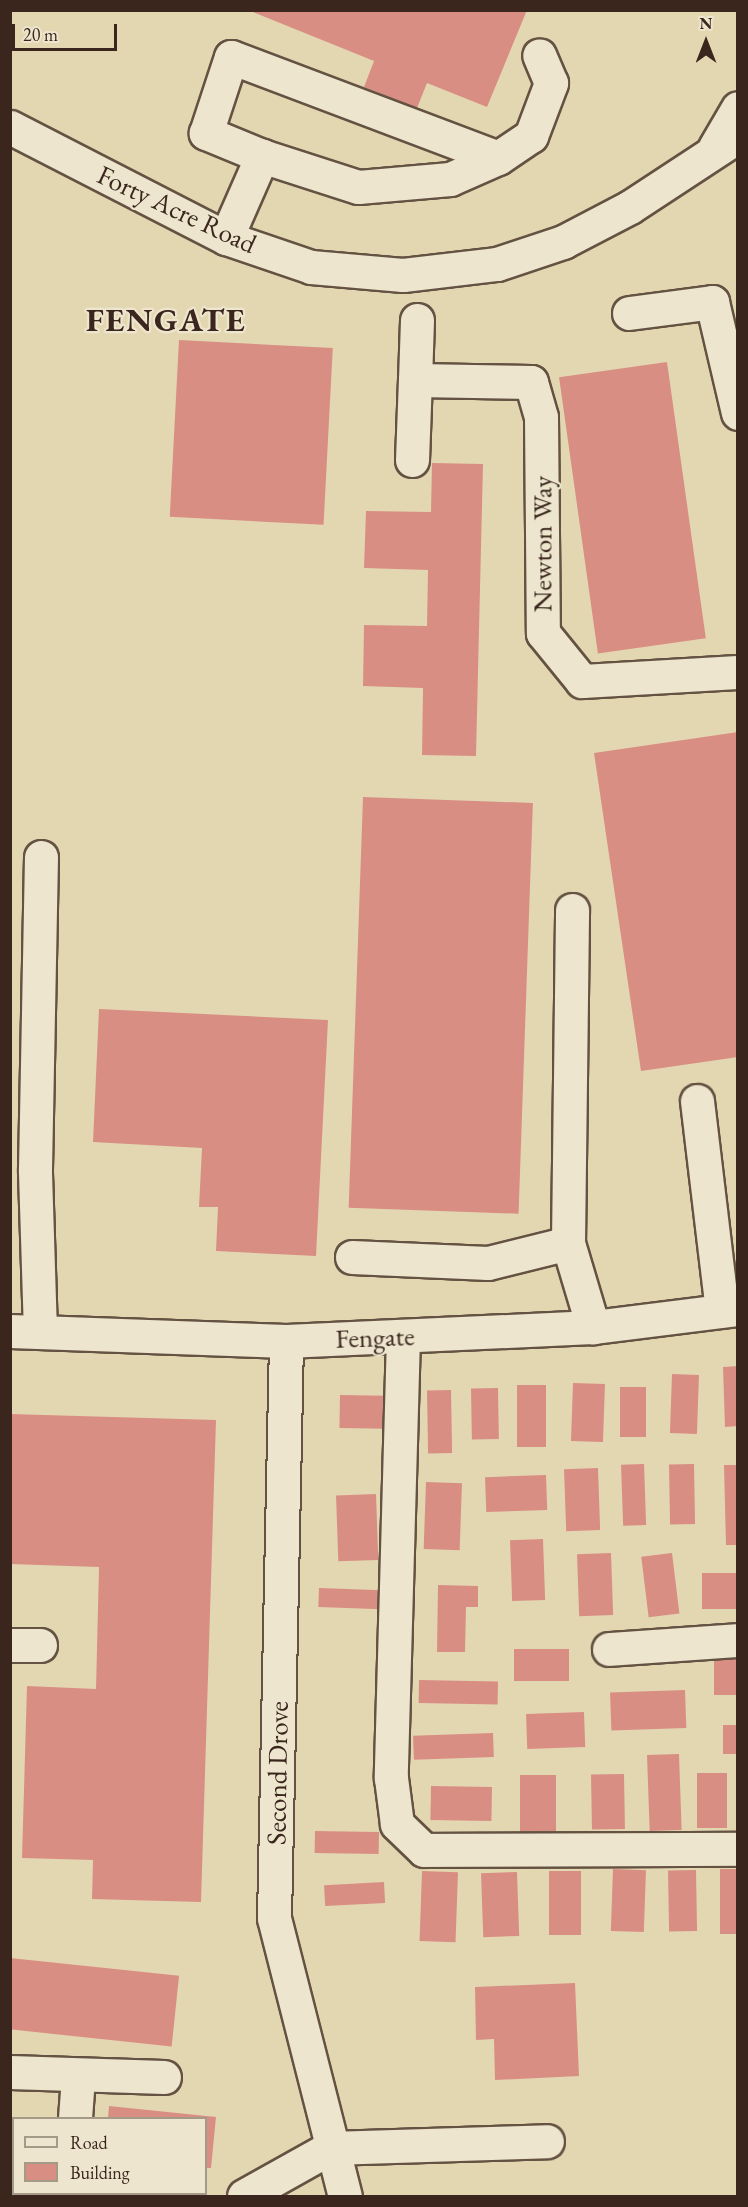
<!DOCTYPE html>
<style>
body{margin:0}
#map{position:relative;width:748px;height:2207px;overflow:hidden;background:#e3d7b2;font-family:"EB Garamond",serif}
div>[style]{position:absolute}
.building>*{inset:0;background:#d98e84;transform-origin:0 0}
.roads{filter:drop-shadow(2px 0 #645242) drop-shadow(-2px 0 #645242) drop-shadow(0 2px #645242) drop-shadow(0 -2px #645242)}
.minor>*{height:33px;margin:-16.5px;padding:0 16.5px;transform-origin:16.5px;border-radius:16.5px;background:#ede5cd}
span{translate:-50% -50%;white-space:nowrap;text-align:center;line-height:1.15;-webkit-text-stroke:4.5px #ede5cd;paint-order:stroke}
.street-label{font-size:27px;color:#3a261d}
.district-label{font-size:33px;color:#3a261d;font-weight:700;letter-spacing:1.5px}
.frame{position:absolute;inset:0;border:12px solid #3a261d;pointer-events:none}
.legend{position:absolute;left:12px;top:2117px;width:195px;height:78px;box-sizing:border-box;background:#ede5cd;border:2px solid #a59987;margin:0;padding:8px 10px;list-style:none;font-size:18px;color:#3a261d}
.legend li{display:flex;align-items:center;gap:12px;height:30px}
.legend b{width:30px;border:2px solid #a59987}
.north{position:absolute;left:676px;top:12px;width:60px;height:60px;-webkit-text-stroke:4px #ede5cd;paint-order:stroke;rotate:0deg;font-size:16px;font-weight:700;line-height:24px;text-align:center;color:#3a261d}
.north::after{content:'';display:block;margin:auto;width:21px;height:27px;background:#3a261d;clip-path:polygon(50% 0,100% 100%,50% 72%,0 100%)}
.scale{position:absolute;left:12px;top:24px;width:105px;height:27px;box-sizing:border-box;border:3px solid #3a261d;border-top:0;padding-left:8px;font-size:18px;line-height:21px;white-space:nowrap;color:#3a261d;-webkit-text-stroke:4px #ede5cd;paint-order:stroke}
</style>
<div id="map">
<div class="building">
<div style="clip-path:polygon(248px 10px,527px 10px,487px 107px,427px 83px,417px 108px,364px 87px,374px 61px)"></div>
<div style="left:179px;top:340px;width:154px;height:177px;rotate:3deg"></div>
<div style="left:667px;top:362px;width:279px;height:109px;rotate:82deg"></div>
<div style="clip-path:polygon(432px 463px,483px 464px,476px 756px,422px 755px,423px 688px,363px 686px,364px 625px,427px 626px,428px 570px,364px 568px,366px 511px,431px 512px)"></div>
<div style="clip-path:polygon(738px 732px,738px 1057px,641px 1071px,594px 753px)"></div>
<div style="left:363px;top:797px;width:170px;height:411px;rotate:2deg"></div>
<div style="clip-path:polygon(99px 1009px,328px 1020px,316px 1256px,216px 1251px,218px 1207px,199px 1207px,202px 1148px,93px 1142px)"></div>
<div style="clip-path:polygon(738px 1366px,738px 1426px,725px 1427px,723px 1367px)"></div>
<div style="left:672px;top:1374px;width:27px;height:59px;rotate:2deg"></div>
<div style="left:573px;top:1383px;width:32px;height:58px;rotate:2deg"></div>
<div style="left:517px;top:1385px;width:29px;height:62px"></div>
<div style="left:620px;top:1387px;width:26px;height:50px"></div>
<div style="left:498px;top:1388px;width:51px;height:27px;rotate:89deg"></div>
<div style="left:451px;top:1390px;width:63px;height:24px;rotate:89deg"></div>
<div style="left:340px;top:1395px;width:46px;height:33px;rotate:1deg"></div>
<div style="clip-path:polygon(10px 1414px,216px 1420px,201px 1902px,92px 1899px,93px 1860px,22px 1858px,27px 1686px,96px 1689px,99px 1567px,10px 1564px)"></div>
<div style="left:644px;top:1464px;width:61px;height:23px;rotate:88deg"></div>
<div style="left:694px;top:1464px;width:60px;height:25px;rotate:89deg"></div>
<div style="clip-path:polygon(724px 1465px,738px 1465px,738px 1545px,726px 1545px)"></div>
<div style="left:598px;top:1468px;width:62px;height:34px;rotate:88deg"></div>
<div style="left:546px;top:1475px;width:35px;height:61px;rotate:88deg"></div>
<div style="left:426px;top:1482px;width:36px;height:67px;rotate:2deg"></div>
<div style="left:376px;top:1494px;width:66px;height:40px;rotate:88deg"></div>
<div style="left:543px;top:1539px;width:61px;height:33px;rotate:88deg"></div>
<div style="left:611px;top:1553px;width:62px;height:34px;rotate:88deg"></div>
<div style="left:672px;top:1553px;width:61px;height:31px;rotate:83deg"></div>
<div style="left:738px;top:1573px;width:36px;height:36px;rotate:90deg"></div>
<div style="clip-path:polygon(438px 1585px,478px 1586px,478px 1607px,466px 1607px,465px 1652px,437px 1652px)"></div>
<div style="left:319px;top:1588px;width:63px;height:19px;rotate:2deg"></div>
<div style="left:514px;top:1649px;width:55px;height:32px"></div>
<div style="left:738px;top:1659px;width:36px;height:24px;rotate:90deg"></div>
<div style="left:419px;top:1680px;width:79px;height:23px;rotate:1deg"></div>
<div style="left:685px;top:1690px;width:38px;height:75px;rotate:88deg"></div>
<div style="left:584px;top:1712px;width:35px;height:58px;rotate:88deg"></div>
<div style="left:738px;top:1725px;width:29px;height:15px;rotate:90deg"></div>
<div style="left:493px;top:1733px;width:24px;height:80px;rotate:88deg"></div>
<div style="left:679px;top:1754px;width:76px;height:32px;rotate:88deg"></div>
<div style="left:697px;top:1773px;width:30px;height:55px"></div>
<div style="left:624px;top:1774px;width:55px;height:33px;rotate:89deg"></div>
<div style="left:520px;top:1775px;width:36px;height:59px"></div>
<div style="left:431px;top:1786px;width:61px;height:34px;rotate:1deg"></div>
<div style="left:315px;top:1831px;width:64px;height:22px;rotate:1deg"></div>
<div style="left:613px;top:1869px;width:33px;height:62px;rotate:2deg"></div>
<div style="left:738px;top:1869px;width:65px;height:18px;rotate:90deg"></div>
<div style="left:696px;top:1870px;width:61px;height:28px;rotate:89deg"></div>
<div style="left:422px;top:1871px;width:36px;height:70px;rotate:2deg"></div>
<div style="left:549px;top:1871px;width:32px;height:64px"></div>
<div style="left:517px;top:1872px;width:64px;height:36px;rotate:88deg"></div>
<div style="left:384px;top:1882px;width:21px;height:60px;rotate:87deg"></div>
<div style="left:10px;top:1958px;width:170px;height:71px;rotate:6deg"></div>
<div style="clip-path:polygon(575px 1983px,579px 2076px,495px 2080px,494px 2039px,476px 2040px,475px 1987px)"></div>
<div style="clip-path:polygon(109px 2106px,216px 2117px,211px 2168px,206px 2168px,206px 2118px,108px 2118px)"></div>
<div style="clip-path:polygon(10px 2131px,14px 2194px,33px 2196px,10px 2196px)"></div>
</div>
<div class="roads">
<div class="minor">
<div style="left:10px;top:127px;width:243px;rotate:27.2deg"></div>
<div style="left:226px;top:238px;width:90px;rotate:18.8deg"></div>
<div style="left:311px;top:267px;width:92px;rotate:5deg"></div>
<div style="left:403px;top:275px;width:95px;rotate:-6.7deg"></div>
<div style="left:497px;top:264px;width:70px;rotate:-18.4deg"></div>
<div style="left:563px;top:242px;width:76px;rotate:-27.6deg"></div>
<div style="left:630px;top:207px;width:129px;rotate:-33.3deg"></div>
<div style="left:715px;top:147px;width:45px;rotate:-59.5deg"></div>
<div style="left:498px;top:158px;width:40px;rotate:-34deg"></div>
<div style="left:531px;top:136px;width:57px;rotate:-69.3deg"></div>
<div style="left:551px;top:83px;width:30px;rotate:-113deg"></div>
<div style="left:226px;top:238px;width:90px;rotate:-66.3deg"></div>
<div style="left:262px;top:156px;width:61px;rotate:-157.7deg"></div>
<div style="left:206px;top:133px;width:80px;rotate:-71.8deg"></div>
<div style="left:231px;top:57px;width:285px;rotate:20.7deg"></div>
<div style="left:498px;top:158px;width:52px;rotate:156.4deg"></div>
<div style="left:450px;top:179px;width:92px;rotate:175deg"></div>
<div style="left:358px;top:187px;width:101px;rotate:-162.1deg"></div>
<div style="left:629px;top:313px;width:84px;rotate:-7.5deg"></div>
<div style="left:712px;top:302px;width:114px;rotate:76.8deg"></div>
<div style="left:417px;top:320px;width:60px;rotate:91.9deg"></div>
<div style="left:415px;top:380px;width:116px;rotate:1deg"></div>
<div style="left:531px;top:382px;width:36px;rotate:74deg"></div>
<div style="left:541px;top:417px;width:216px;rotate:89.5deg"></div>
<div style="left:543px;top:633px;width:62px;rotate:50.9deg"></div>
<div style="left:582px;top:681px;width:156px;rotate:-3.3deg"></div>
<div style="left:412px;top:460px;width:80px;rotate:-87.9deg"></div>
<div style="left:697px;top:1101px;width:211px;rotate:83.2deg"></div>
<div style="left:568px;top:1243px;width:333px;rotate:-89.3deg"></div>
<div style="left:352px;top:1257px;width:136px;rotate:2.5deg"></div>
<div style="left:488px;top:1263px;width:82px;rotate:-14deg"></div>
<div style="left:568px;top:1243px;width:88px;rotate:73.4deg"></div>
<div style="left:10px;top:1331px;width:276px;rotate:2.1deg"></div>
<div style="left:286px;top:1341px;width:307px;rotate:-2.6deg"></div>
<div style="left:593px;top:1327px;width:146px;rotate:-7.1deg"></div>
<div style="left:40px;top:1332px;width:163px;rotate:-91.8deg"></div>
<div style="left:35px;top:1169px;width:312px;rotate:-88.9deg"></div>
<div style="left:403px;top:1336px;width:442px;rotate:91.6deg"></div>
<div style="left:391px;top:1778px;width:46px;rotate:82.6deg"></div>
<div style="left:397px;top:1824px;width:37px;rotate:44deg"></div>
<div style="left:424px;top:1850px;width:314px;rotate:-0.2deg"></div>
<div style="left:286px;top:1341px;width:577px;rotate:91.19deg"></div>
<div style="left:274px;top:1918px;width:287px;rotate:75.7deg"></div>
<div style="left:10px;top:1645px;width:30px"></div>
<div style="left:609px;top:1649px;width:129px;rotate:-4deg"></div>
<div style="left:10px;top:2072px;width:154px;rotate:1.9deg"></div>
<div style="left:75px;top:2118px;width:41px;rotate:-85.8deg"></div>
<div style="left:68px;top:2196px;width:2px;rotate:-90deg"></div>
<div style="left:244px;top:2196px;width:98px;rotate:-29.2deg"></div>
<div style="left:330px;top:2148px;width:217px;rotate:-1.8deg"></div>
</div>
</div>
<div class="street-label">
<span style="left:177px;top:209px;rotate:25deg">Forty Acre Road</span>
<span style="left:542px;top:544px;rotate:-90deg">Newton Way</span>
<span style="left:375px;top:1337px;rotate:-2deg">Fengate</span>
<span style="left:277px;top:1773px;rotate:-89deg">Second Drove</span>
</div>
<div class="district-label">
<span style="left:166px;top:320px">FENGATE</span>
</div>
<div class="frame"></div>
<ul class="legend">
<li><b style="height:8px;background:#ede5cd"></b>Road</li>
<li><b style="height:16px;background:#d98e84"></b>Building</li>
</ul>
<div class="north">N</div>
<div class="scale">20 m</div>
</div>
